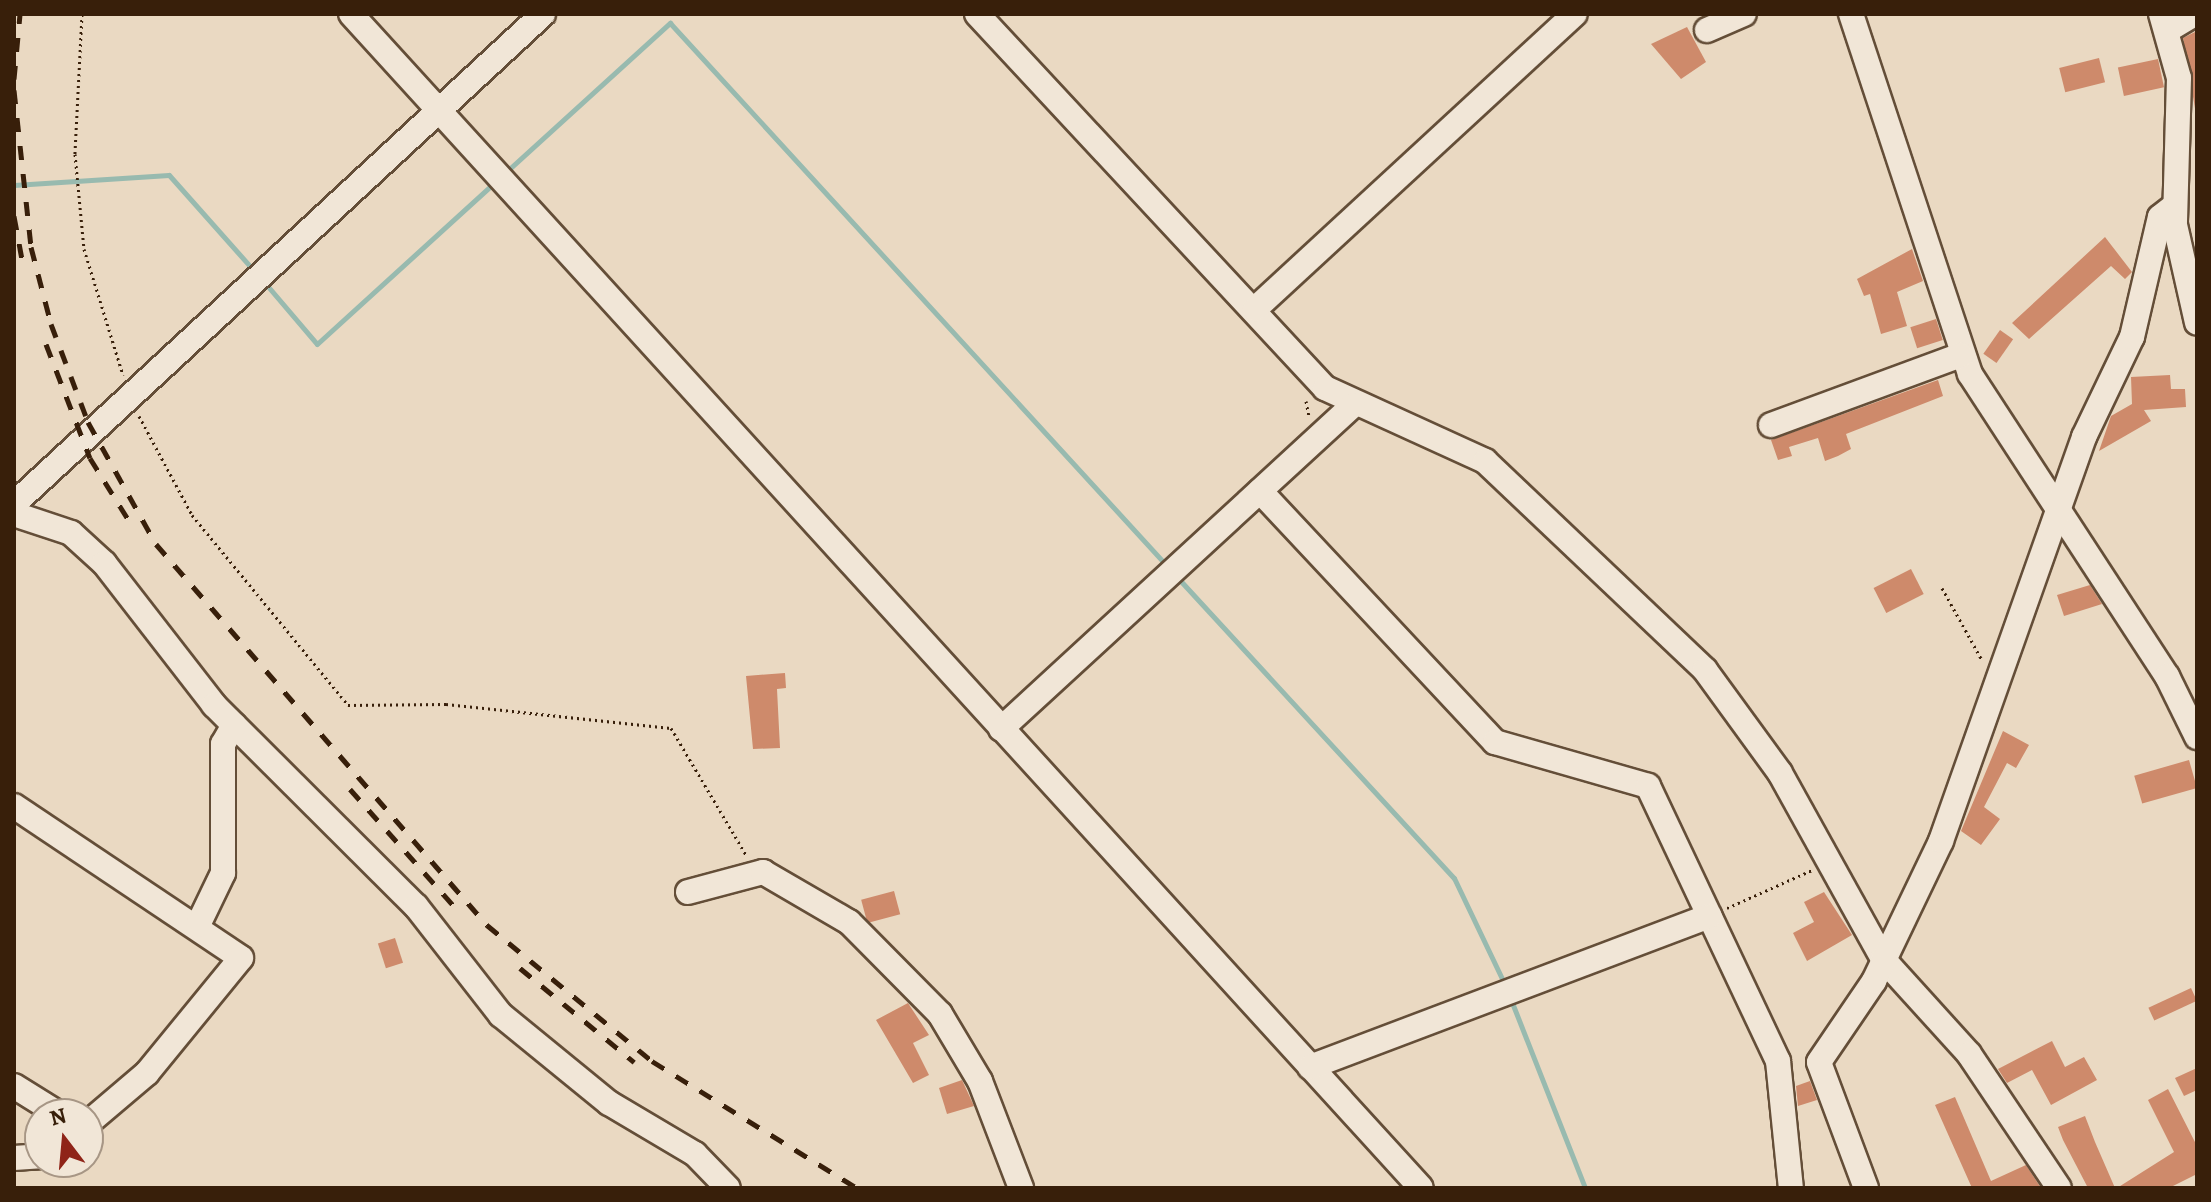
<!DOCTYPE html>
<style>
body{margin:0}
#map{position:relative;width:2211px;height:1202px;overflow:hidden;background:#ead9c2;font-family:Alegreya,serif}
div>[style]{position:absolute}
.stream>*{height:5px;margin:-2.5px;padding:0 2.5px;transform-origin:2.5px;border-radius:2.5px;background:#98baaf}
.building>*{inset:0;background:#ce8a6b;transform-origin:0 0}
.path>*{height:3px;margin-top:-1.5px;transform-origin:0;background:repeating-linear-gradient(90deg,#381f0a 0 2px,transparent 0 6px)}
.roads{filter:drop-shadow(2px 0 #644e38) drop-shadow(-2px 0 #644e38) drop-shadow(0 2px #644e38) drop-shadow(0 -2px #644e38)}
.minor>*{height:24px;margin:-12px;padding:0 12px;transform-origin:12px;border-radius:12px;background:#f1e6d7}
.rail>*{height:5px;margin-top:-2.5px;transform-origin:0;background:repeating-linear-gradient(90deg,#381f0a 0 14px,transparent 0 28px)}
span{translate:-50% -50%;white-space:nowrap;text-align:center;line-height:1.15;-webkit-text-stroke:6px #f1e6d7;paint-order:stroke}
.frame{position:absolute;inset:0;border:16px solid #381f0a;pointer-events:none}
.north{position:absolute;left:24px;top:1098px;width:80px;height:80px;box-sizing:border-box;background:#f1e6d7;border:2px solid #a79685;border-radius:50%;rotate:344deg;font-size:22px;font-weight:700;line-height:32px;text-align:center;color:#381f0a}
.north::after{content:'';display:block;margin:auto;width:28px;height:36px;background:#8f2418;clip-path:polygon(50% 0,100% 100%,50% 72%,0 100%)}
</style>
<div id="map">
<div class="stream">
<div style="left:506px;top:172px;width:222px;rotate:-42.3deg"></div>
<div style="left:670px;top:23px;width:738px;rotate:47.53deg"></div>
<div style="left:14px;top:185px;width:155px;rotate:-3.7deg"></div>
<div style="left:169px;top:175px;width:131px;rotate:48.4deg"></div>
<div style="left:265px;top:283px;width:80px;rotate:49.6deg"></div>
<div style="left:317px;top:344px;width:242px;rotate:-42.3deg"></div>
<div style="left:1177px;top:577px;width:409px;rotate:47.4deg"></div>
<div style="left:1454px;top:878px;width:121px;rotate:64.5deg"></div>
<div style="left:1511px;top:1000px;width:202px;rotate:68.5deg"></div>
</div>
<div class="building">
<div style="clip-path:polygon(1687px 27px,1706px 62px,1681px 79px,1651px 44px)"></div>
<div style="clip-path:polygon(2195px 32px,2197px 35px,2197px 120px,2183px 38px)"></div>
<div style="left:2099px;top:58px;width:25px;height:41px;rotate:76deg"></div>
<div style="left:2158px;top:59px;width:29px;height:41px;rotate:78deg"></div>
<div style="clip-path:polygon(2105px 237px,2132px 272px,2125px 279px,2111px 266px,2029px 339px,2012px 323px)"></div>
<div style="clip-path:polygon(1912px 249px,1923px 281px,1897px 292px,1907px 326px,1881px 334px,1870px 294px,1864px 296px,1857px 279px)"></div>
<div style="left:1936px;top:319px;width:22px;height:27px;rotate:72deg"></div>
<div style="left:2000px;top:330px;width:16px;height:29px;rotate:35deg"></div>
<div style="clip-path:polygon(2170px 375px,2171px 389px,2185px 389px,2186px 407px,2144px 410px,2151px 421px,2099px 451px,2111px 416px,2132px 404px,2131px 377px)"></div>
<div style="clip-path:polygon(1938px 380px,1943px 396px,1846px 434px,1851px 449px,1838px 456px,1825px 461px,1818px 438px,1789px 447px,1792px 456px,1778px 460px,1771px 440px)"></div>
<div style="left:1911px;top:569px;width:28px;height:42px;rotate:63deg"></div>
<div style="clip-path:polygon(2090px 585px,2102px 604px,2064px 616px,2057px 595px)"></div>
<div style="clip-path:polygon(785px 673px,786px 688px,777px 689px,780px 748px,753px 749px,746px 676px)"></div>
<div style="clip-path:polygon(2003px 731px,2029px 745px,2016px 768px,2007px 763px,1984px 807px,2000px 819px,1981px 845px,1961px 831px)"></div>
<div style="left:2189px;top:760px;width:29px;height:57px;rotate:74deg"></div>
<div style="left:894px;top:891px;width:24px;height:34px;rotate:75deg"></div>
<div style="clip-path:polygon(1824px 892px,1852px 935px,1807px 961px,1793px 933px,1814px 922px,1804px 902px)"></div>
<div style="left:395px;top:938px;width:26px;height:18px;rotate:72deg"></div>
<div style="left:2191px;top:988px;width:14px;height:47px;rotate:65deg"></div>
<div style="clip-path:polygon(908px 1003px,929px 1035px,913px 1043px,929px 1075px,913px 1083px,876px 1020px)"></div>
<div style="clip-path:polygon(2052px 1041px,2065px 1067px,2084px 1057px,2097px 1080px,2051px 1105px,2032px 1070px,2007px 1083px,1998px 1069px)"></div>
<div style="clip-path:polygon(2197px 1068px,2197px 1090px,2184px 1096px,2175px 1078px)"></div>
<div style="clip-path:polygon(962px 1080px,974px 1106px,947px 1114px,939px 1088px)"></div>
<div style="clip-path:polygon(1810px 1081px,1817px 1100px,1798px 1106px,1796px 1086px)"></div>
<div style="clip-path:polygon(2168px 1089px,2197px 1146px,2197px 1174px,2169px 1188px,2117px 1188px,2174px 1152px,2148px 1100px)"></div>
<div style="clip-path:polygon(1955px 1097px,1991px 1181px,2026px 1165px,2041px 1188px,1972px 1188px,1935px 1105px)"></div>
<div style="clip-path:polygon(2085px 1116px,2095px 1142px,2115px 1188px,2088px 1188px,2063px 1140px,2058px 1127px)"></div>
</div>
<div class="path">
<div style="left:82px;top:14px;width:140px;rotate:92.9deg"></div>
<div style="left:75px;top:154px;width:95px;rotate:84.6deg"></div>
<div style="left:84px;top:249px;width:132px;rotate:72.8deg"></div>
<div style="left:1306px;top:401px;width:15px;rotate:79deg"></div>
<div style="left:139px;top:416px;width:112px;rotate:61.8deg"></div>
<div style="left:192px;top:515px;width:246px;rotate:50.6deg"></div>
<div style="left:348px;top:705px;width:98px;rotate:-0.6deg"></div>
<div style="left:446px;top:704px;width:226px;rotate:6.1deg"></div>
<div style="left:671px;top:728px;width:147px;rotate:59.4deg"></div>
<div style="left:1942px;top:588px;width:82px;rotate:60.9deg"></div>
<div style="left:1727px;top:908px;width:93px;rotate:-24.1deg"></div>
</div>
<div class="roads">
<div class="minor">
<div style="left:351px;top:14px;width:1588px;rotate:47.65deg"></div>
<div style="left:977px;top:14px;width:511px;rotate:47.06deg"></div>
<div style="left:1325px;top:388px;width:176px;rotate:24.5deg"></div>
<div style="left:1485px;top:461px;width:303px;rotate:43.5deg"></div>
<div style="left:1705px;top:670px;width:127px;rotate:53.9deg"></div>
<div style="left:1780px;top:773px;width:213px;rotate:61deg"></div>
<div style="left:1883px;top:959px;width:128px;rotate:47.8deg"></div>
<div style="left:1969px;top:1054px;width:161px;rotate:56.1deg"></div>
<div style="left:1851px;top:14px;width:379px;rotate:71.7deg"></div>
<div style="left:1970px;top:374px;width:361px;rotate:56.9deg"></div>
<div style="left:2167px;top:676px;width:68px;rotate:63.8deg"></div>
<div style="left:2161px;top:14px;width:66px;rotate:74.3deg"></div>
<div style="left:2179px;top:78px;width:147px;rotate:91.6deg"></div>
<div style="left:2175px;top:225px;width:100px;rotate:77.3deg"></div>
<div style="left:1707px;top:30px;width:40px;rotate:-23.4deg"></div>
<div style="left:2168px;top:30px;width:31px;rotate:-31deg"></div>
<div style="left:1255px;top:309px;width:435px;rotate:-42.7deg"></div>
<div style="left:1771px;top:425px;width:202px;rotate:-20.2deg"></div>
<div style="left:1260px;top:491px;width:344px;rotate:46.9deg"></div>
<div style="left:1495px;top:742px;width:159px;rotate:16deg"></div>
<div style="left:1648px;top:786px;width:304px;rotate:64.7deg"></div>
<div style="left:1778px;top:1061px;width:128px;rotate:84.2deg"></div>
<div style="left:14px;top:504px;width:721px;rotate:-42.81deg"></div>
<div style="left:14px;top:514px;width:60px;rotate:18.4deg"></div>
<div style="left:71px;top:533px;width:45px;rotate:42.3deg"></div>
<div style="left:104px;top:563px;width:180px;rotate:52.2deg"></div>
<div style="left:214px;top:705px;width:285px;rotate:44.9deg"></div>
<div style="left:416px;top:906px;width:138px;rotate:52.1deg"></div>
<div style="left:501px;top:1015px;width:139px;rotate:39.2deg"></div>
<div style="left:609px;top:1103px;width:100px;rotate:30.7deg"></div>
<div style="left:695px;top:1154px;width:47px;rotate:45.9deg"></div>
<div style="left:1001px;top:729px;width:478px;rotate:-42.6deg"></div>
<div style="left:14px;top:806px;width:273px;rotate:33.8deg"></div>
<div style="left:241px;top:958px;width:149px;rotate:129.3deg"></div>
<div style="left:147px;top:1073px;width:77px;rotate:139.7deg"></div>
<div style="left:688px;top:892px;width:78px;rotate:-14.9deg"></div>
<div style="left:763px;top:872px;width:99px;rotate:30.2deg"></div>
<div style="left:849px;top:922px;width:129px;rotate:45.3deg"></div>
<div style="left:940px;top:1014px;width:78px;rotate:59.2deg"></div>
<div style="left:980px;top:1081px;width:115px;rotate:69deg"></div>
<div style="left:198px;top:925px;width:58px;rotate:-64.3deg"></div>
<div style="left:223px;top:873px;width:129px;rotate:-90deg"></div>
<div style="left:223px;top:744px;width:22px;rotate:-60deg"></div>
<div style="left:1310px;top:1067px;width:427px;rotate:-20.7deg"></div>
<div style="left:14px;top:1086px;width:53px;rotate:31.9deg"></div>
<div style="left:14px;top:1158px;width:26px;rotate:-4deg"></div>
<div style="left:1866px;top:1188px;width:134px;rotate:-110.5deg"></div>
<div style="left:1819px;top:1062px;width:98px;rotate:-55.8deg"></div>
<div style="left:1874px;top:981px;width:155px;rotate:-64.4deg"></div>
<div style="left:1941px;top:841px;width:429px;rotate:-70.5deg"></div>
<div style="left:2084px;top:437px;width:111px;rotate:-64.4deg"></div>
<div style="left:2132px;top:337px;width:123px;rotate:-76.9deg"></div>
<div style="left:2160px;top:217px;width:18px;rotate:-38deg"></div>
</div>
</div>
<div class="rail">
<div style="left:14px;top:79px;width:65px;rotate:-84.7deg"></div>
<div style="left:14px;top:90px;width:158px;rotate:83.8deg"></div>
<div style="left:31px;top:247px;width:80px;rotate:75.4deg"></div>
<div style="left:51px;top:324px;width:105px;rotate:69.3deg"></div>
<div style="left:88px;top:422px;width:140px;rotate:60.9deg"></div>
<div style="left:156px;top:544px;width:505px;rotate:49.02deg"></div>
<div style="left:487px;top:925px;width:214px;rotate:39.5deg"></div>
<div style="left:652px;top:1061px;width:241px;rotate:31.8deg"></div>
<div style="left:14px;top:216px;width:44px;rotate:79.5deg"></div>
<div style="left:46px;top:344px;width:122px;rotate:68.9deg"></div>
<div style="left:90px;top:458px;width:81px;rotate:58.1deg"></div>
<div style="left:350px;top:789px;width:167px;rotate:48.4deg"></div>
<div style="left:520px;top:968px;width:148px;rotate:39.5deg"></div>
</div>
<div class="frame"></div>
<div class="north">N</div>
</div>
